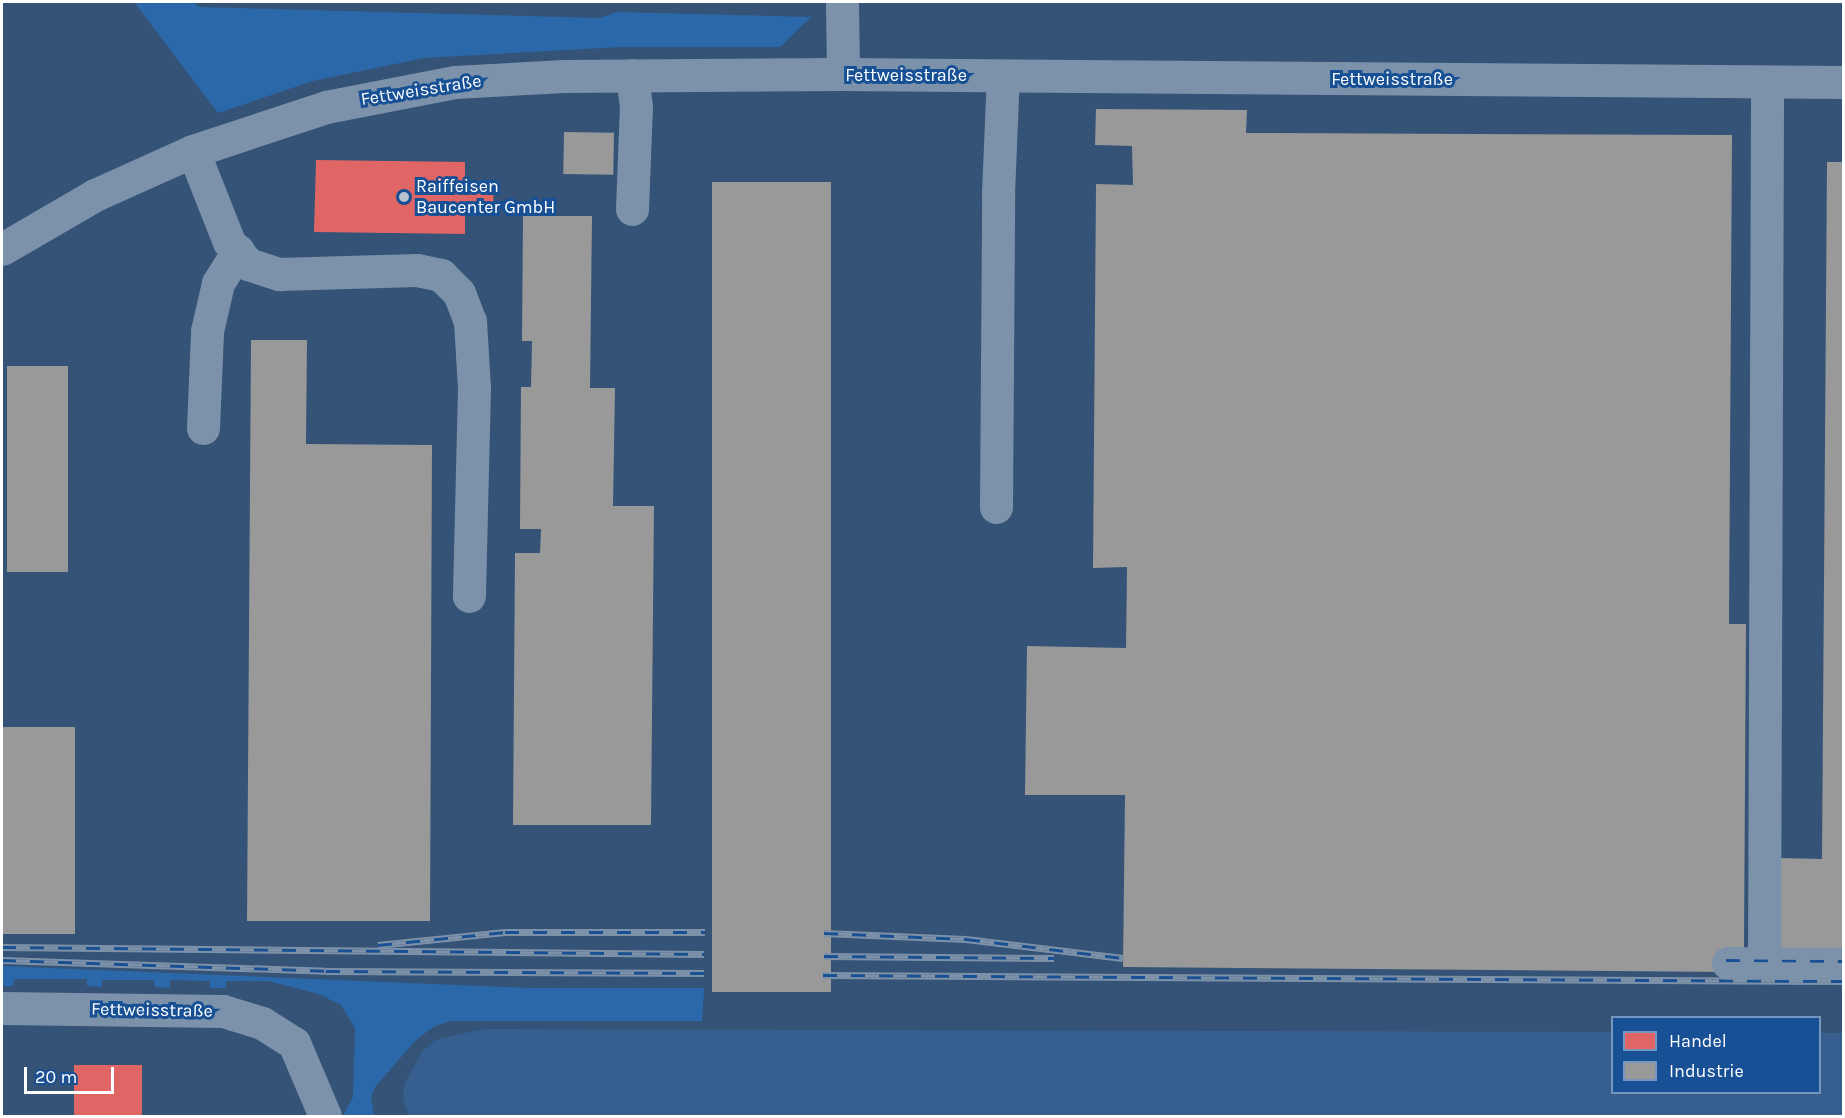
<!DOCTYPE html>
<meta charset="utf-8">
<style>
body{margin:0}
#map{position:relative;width:1845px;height:1118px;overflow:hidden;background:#345377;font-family:Karla,sans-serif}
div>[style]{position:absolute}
.green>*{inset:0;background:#2b68aa}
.water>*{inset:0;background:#365f8f}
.shops>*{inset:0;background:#e06666;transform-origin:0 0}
.industry>*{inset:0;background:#999;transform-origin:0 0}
.minor>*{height:33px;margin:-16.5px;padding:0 16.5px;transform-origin:16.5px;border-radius:16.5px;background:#7c92aa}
.rail>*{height:7px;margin-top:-3.5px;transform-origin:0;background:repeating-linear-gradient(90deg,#175094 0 14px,#7d92a9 0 28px);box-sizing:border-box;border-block:2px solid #7d92a9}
.dots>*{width:16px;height:16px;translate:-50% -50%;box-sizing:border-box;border:3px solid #175094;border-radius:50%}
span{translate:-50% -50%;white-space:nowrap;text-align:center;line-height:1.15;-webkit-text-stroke:6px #175094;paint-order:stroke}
.street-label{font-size:18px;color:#fff}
.poi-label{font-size:18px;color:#fff}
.left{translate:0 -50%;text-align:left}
.frame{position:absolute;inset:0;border:3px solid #fff;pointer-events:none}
.legend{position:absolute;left:1611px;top:1016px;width:210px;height:78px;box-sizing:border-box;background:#175094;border:2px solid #7496bf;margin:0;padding:8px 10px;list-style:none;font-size:18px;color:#fff}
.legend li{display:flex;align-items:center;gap:12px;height:30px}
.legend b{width:30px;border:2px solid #7496bf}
.scale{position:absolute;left:24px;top:1067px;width:90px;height:27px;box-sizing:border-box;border:3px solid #fff;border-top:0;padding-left:8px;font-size:18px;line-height:21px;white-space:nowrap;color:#fff;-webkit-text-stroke:4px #175094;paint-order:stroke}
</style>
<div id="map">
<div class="green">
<div style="clip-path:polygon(134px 2px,194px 2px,199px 7px,599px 18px,617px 12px,811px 17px,780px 47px,621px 47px,424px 58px,313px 81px,218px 113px)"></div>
<div style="clip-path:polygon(2px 966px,529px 988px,704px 988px,704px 992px,702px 1021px,451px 1021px,435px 1026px,417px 1039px,375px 1087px,371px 1097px,374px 1116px,343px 1116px,353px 1097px,355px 1028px,341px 1005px,319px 994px,268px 981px,226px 981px,226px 988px,210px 988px,210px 981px,170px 980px,170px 988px,155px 987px,154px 980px,102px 980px,102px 987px,87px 986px,87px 979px,14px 979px,13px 986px,2px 986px)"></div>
</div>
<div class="water">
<div style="clip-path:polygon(483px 1029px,1612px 1032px,1612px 1092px,1820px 1092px,1820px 1033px,1843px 1033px,1843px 1116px,409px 1116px,403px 1099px,404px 1085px,421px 1053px,435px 1040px)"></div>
</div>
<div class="shops">
<div style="clip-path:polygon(316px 160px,465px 162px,465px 183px,494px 184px,493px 210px,465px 210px,465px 234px,314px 232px)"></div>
<div style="left:74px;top:1065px;width:68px;height:51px"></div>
</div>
<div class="industry">
<div style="clip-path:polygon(1096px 109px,1247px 110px,1246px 133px,1732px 135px,1729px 624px,1746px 624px,1744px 948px,1726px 972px,1123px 967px,1125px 795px,1025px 795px,1027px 646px,1126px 648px,1127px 567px,1093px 568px,1096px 184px,1133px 185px,1132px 146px,1095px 145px)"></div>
<div style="left:564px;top:132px;width:50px;height:42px;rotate:1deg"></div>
<div style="clip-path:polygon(1827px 162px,1844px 162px,1844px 963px,1779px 962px,1780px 858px,1822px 859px)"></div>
<div style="left:712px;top:182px;width:119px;height:810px"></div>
<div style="clip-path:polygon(523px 216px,592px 216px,590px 388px,615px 388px,613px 506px,654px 506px,651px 825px,513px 825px,515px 553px,540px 553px,541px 529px,520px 529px,521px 387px,531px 387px,532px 341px,522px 341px)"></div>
<div style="clip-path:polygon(251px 340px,307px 340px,306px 444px,432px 445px,430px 921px,247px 921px)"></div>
<div style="left:7px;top:366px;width:61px;height:206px"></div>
<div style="left:2px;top:727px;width:73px;height:207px"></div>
</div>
<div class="minor">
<div style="left:842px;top:2px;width:72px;rotate:89.2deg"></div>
<div style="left:193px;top:151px;width:98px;rotate:68.4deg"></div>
<div style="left:229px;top:242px;width:29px;rotate:49deg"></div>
<div style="left:248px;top:264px;width:33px;rotate:18deg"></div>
<div style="left:279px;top:274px;width:138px;rotate:-1.7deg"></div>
<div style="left:417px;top:270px;width:25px;rotate:12deg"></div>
<div style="left:441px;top:275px;width:25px;rotate:45deg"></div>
<div style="left:459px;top:293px;width:30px;rotate:69deg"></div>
<div style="left:470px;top:321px;width:67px;rotate:86.6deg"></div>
<div style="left:474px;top:388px;width:208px;rotate:91.4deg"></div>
<div style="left:632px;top:209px;width:102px;rotate:-87.8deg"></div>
<div style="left:636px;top:107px;width:32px;rotate:-97deg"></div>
<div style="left:2px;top:249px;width:108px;rotate:-30.1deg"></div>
<div style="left:95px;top:195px;width:107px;rotate:-24.2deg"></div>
<div style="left:193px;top:151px;width:140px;rotate:-18.3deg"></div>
<div style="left:326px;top:107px;width:131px;rotate:-11deg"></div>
<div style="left:455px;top:82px;width:109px;rotate:-3.2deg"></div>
<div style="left:564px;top:76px;width:279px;rotate:-0.4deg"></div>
<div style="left:843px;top:74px;width:1001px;rotate:0.46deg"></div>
<div style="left:203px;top:428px;width:97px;rotate:-87.6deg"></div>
<div style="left:207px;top:331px;width:49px;rotate:-77.1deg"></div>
<div style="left:218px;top:283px;width:38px;rotate:-58deg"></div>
<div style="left:996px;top:507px;width:314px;rotate:-89.6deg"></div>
<div style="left:998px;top:193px;width:117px;rotate:-87.6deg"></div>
<div style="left:1728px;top:963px;width:116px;rotate:0.5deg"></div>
<div style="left:1764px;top:963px;width:881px;rotate:-89.8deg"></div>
<div style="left:2px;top:1008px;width:221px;rotate:0.8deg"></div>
<div style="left:223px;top:1011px;width:41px;rotate:17.1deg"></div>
<div style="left:262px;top:1023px;width:38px;rotate:32deg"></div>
<div style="left:294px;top:1043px;width:79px;rotate:67deg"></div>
</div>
<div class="rail">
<div style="left:824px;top:933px;width:142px;rotate:2.4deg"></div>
<div style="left:966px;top:939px;width:158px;rotate:6.9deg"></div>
<div style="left:378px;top:945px;width:128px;rotate:-5.8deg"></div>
<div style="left:505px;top:932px;width:200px"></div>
<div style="left:2px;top:947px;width:702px;rotate:0.57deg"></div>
<div style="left:824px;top:956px;width:230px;rotate:0.5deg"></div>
<div style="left:2px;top:960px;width:324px;rotate:1.9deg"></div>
<div style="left:326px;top:971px;width:378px;rotate:0.3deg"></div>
<div style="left:1726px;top:960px;width:118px;rotate:0.5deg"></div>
<div style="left:823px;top:975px;width:1021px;rotate:0.34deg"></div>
</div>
<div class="dots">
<div style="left:404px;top:197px;background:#b8c3cf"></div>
</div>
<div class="street-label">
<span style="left:906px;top:75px">Fettweisstraße</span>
<span style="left:1392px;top:79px">Fettweisstraße</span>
<span style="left:421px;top:90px;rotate:-9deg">Fettweisstraße</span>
<span style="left:152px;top:1010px;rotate:1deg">Fettweisstraße</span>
</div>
<div class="poi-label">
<span class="left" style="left:416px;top:197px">Raiffeisen<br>Baucenter GmbH</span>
</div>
<div class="frame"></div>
<ul class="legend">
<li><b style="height:16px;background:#e06666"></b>Handel</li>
<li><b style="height:16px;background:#999"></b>Industrie</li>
</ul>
<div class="scale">20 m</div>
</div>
